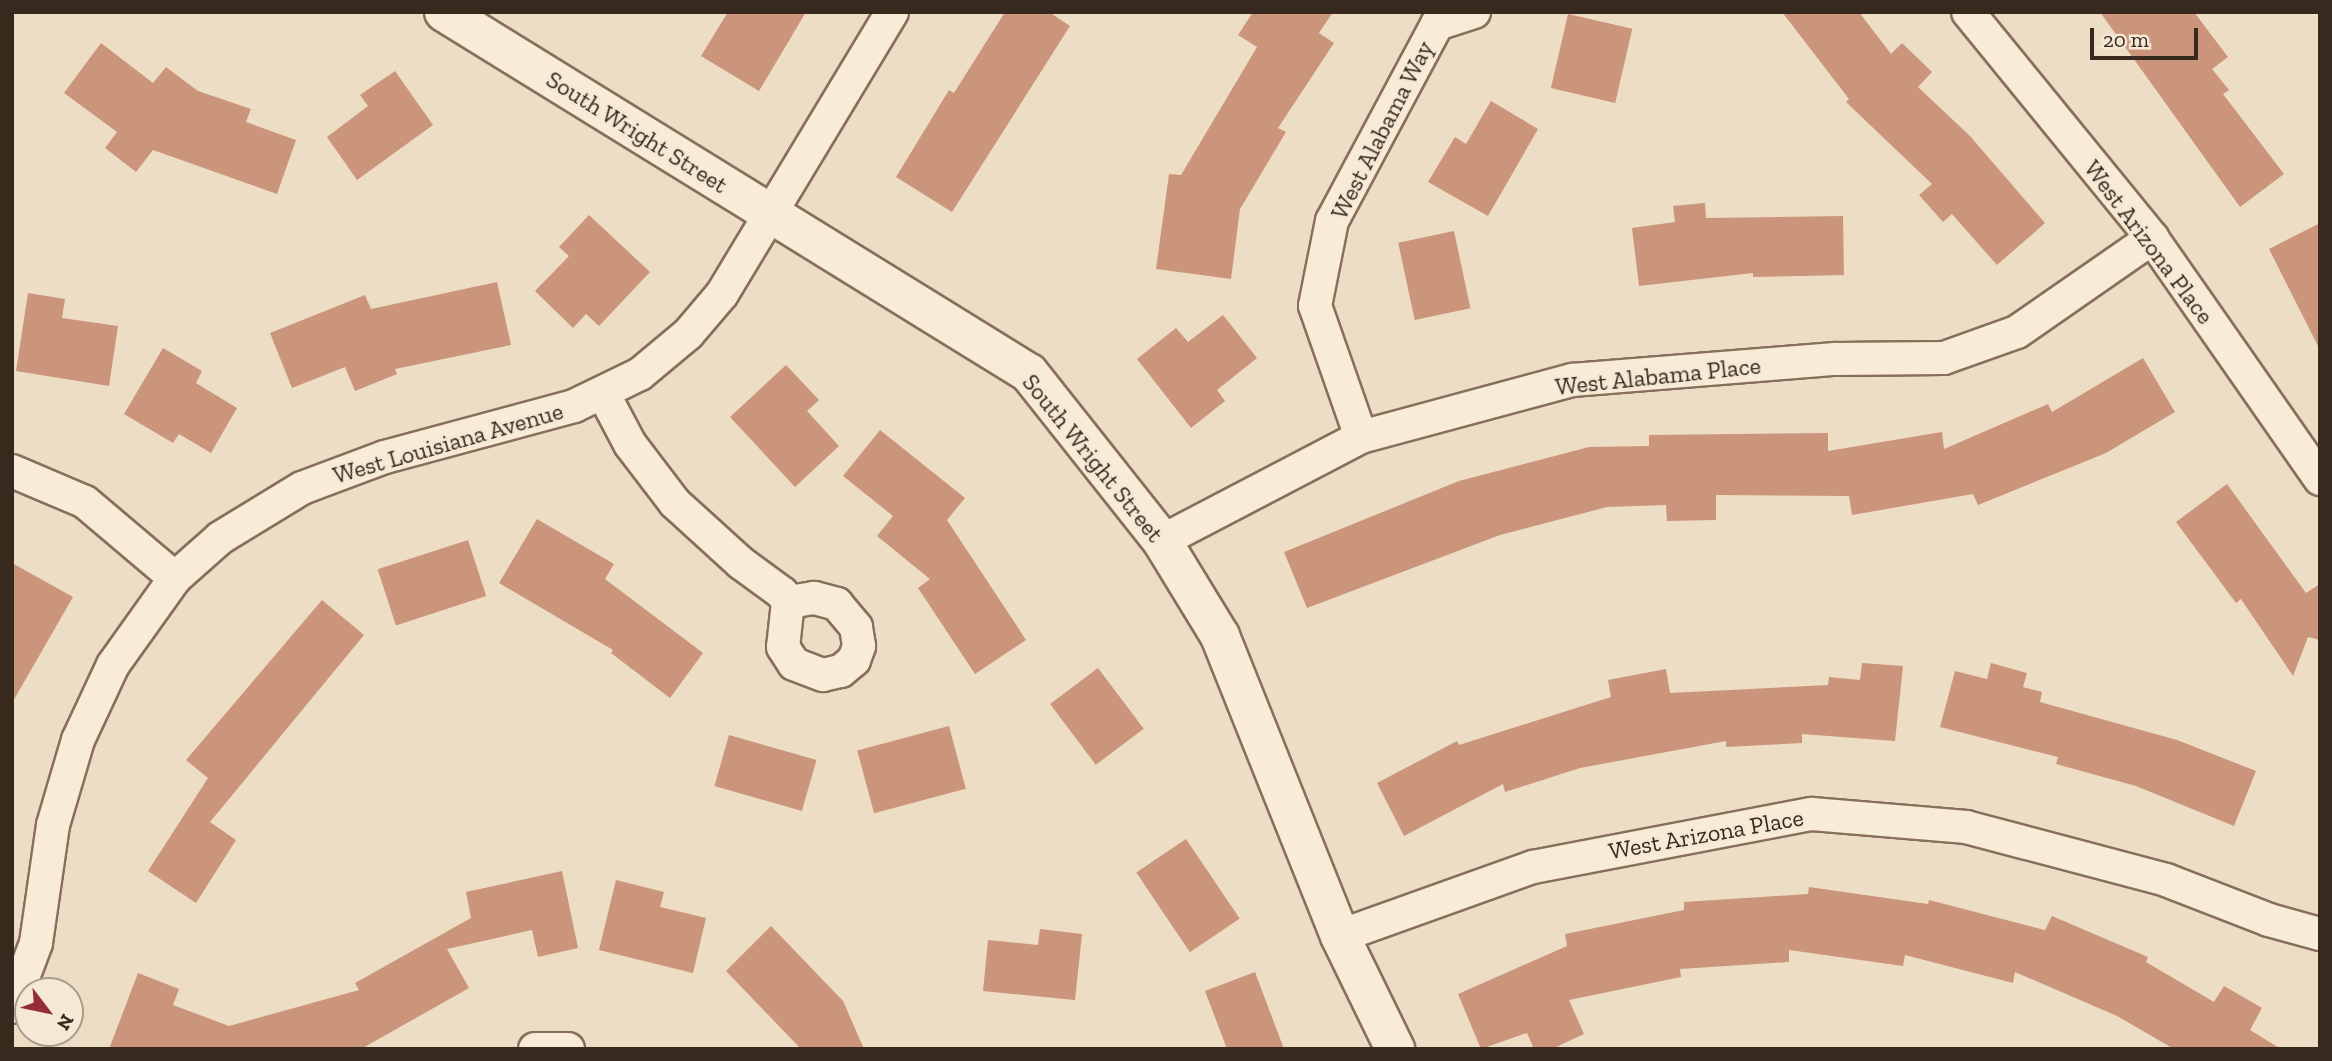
<!DOCTYPE html>
<style>
body{margin:0}
#map{position:relative;width:2332px;height:1061px;overflow:hidden;background:#edddc5;font-family:"Zilla Slab",serif}
div>[style]{position:absolute}
.building>*{inset:0;background:#ca957b;transform-origin:0 0}
.roads{filter:drop-shadow(2px 0 #886f5b) drop-shadow(-2px 0 #886f5b) drop-shadow(0 2px #886f5b) drop-shadow(0 -2px #886f5b)}
.minor>*{height:32px;margin:-16px;padding:0 16px;transform-origin:16px;border-radius:16px;background:#f8ebd8}
.tertiary>*{height:38px;margin:-19px;padding:0 19px;transform-origin:19px;border-radius:19px;background:#f8ebd8}
span{translate:-50% -50%;white-space:nowrap;text-align:center;line-height:1.15;-webkit-text-stroke:5px #f5e8d4;paint-order:stroke}
.street-label{font-size:24px;color:#38291f}
.frame{position:absolute;inset:0;border:14px solid #38291f;pointer-events:none}
.north{position:absolute;left:14px;top:977px;width:70px;height:70px;box-sizing:border-box;background:#f5e8d4;border:2px solid #a99c8c;border-radius:50%;rotate:122deg;font-size:19px;font-weight:700;line-height:28px;text-align:center;color:#38291f}
.north::after{content:'';display:block;margin:auto;width:24px;height:32px;background:#952d37;clip-path:polygon(50% 0,100% 100%,50% 72%,0 100%)}
.scale{position:absolute;left:2090px;top:28px;width:108px;height:32px;box-sizing:border-box;border:4px solid #38291f;border-top:0;padding-left:9px;font-size:21px;line-height:24px;white-space:nowrap;color:#38291f;-webkit-text-stroke:5px #f5e8d4;paint-order:stroke}
</style>
<div id="map">
<div class="building">
<div style="clip-path:polygon(728px 12px,806px 12px,759px 91px,701px 56px)"></div>
<div style="clip-path:polygon(1005px 12px,1049px 12px,1070px 26px,952px 212px,896px 177px,949px 90px,954px 93px)"></div>
<div style="clip-path:polygon(1253px 12px,1333px 12px,1319px 33px,1334px 43px,1278px 128px,1286px 132px,1240px 209px,1231px 279px,1156px 269px,1169px 174px,1181px 175px,1257px 47px,1238px 35px)"></div>
<div style="clip-path:polygon(1782px 12px,1859px 12px,1891px 54px,1902px 43px,1932px 72px,1918px 87px,1970px 136px,2045px 223px,1997px 265px,1952px 214px,1943px 222px,1919px 195px,1932px 184px,1846px 102px,1849px 99px)"></div>
<div style="clip-path:polygon(2100px 12px,2194px 12px,2228px 57px,2212px 69px,2229px 90px,2223px 94px,2284px 174px,2240px 207px)"></div>
<div style="left:1568px;top:14px;width:66px;height:76px;rotate:13deg"></div>
<div style="clip-path:polygon(101px 43px,153px 83px,166px 67px,198px 91px,251px 109px,246px 122px,296px 140px,277px 194px,153px 150px,136px 172px,105px 148px,117px 132px,64px 93px)"></div>
<div style="clip-path:polygon(395px 71px,433px 125px,357px 180px,327px 137px,368px 106px,360px 95px)"></div>
<div style="clip-path:polygon(1491px 101px,1538px 129px,1488px 216px,1428px 182px,1455px 137px,1466px 144px)"></div>
<div style="clip-path:polygon(1705px 203px,1706px 218px,1843px 216px,1844px 275px,1753px 277px,1753px 273px,1639px 286px,1632px 228px,1675px 222px,1673px 206px)"></div>
<div style="clip-path:polygon(589px 215px,650px 272px,599px 326px,586px 314px,573px 328px,535px 291px,569px 256px,559px 247px)"></div>
<div style="clip-path:polygon(2320px 223px,2320px 350px,2269px 249px)"></div>
<div style="left:1454px;top:231px;width:79px;height:57px;rotate:78deg"></div>
<div style="clip-path:polygon(497px 282px,511px 345px,395px 369px,397px 374px,355px 391px,345px 367px,292px 388px,270px 333px,365px 295px,371px 309px)"></div>
<div style="clip-path:polygon(28px 293px,65px 299px,62px 318px,118px 326px,109px 386px,16px 371px)"></div>
<div style="clip-path:polygon(1223px 315px,1257px 358px,1217px 390px,1225px 401px,1191px 428px,1137px 359px,1176px 328px,1188px 342px)"></div>
<div style="clip-path:polygon(163px 348px,202px 371px,196px 383px,237px 408px,211px 453px,179px 434px,173px 443px,124px 414px)"></div>
<div style="clip-path:polygon(2143px 358px,2175px 412px,2106px 453px,1978px 505px,1973px 494px,1852px 515px,1849px 496px,1716px 495px,1716px 520px,1667px 521px,1666px 505px,1607px 507px,1500px 535px,1307px 608px,1284px 552px,1459px 481px,1589px 447px,1649px 446px,1649px 435px,1828px 433px,1828px 451px,1942px 432px,1944px 449px,2048px 404px,2052px 412px)"></div>
<div style="clip-path:polygon(786px 365px,819px 400px,807px 411px,839px 446px,795px 487px,730px 417px)"></div>
<div style="clip-path:polygon(880px 430px,965px 498px,947px 520px,1026px 640px,975px 674px,918px 588px,930px 579px,877px 536px,893px 516px,843px 476px)"></div>
<div style="clip-path:polygon(2227px 484px,2306px 593px,2320px 584px,2320px 640px,2308px 637px,2293px 676px,2241px 599px,2236px 603px,2176px 522px)"></div>
<div style="clip-path:polygon(537px 519px,614px 564px,605px 579px,703px 653px,670px 698px,611px 653px,613px 650px,499px 583px)"></div>
<div style="left:468px;top:540px;width:59px;height:95px;rotate:72deg"></div>
<div style="clip-path:polygon(12px 563px,73px 597px,12px 703px)"></div>
<div style="clip-path:polygon(322px 600px,364px 635px,210px 822px,236px 840px,196px 903px,148px 871px,208px 778px,186px 760px)"></div>
<div style="clip-path:polygon(1862px 663px,1903px 666px,1895px 741px,1802px 734px,1802px 743px,1726px 747px,1726px 741px,1580px 768px,1505px 792px,1503px 784px,1404px 836px,1377px 783px,1457px 741px,1459px 745px,1611px 697px,1608px 680px,1666px 669px,1670px 693px,1828px 685px,1829px 677px,1860px 680px)"></div>
<div style="clip-path:polygon(1991px 663px,2027px 673px,2023px 687px,2042px 692px,2040px 702px,2177px 740px,2256px 771px,2234px 826px,2136px 786px,2056px 764px,2058px 757px,1940px 727px,1955px 671px,1987px 679px)"></div>
<div style="left:1098px;top:668px;width:76px;height:60px;rotate:53deg"></div>
<div style="left:949px;top:726px;width:65px;height:95px;rotate:75deg"></div>
<div style="left:729px;top:735px;width:91px;height:53px;rotate:16deg"></div>
<div style="left:1186px;top:839px;width:96px;height:60px;rotate:56deg"></div>
<div style="clip-path:polygon(562px 871px,578px 948px,538px 957px,532px 930px,447px 949px,469px 988px,361px 1049px,109px 1049px,138px 973px,179px 989px,173px 1005px,229px 1026px,359px 990px,355px 983px,471px 918px,466px 892px)"></div>
<div style="clip-path:polygon(616px 880px,664px 892px,660px 907px,706px 918px,693px 973px,599px 950px)"></div>
<div style="clip-path:polygon(1809px 887px,1928px 904px,1929px 900px,2045px 930px,2052px 916px,2148px 957px,2146px 962px,2214px 1002px,2224px 986px,2262px 1008px,2250px 1030px,2281px 1049px,2174px 1049px,2117px 1016px,2015px 972px,2013px 983px,1905px 955px,1903px 966px,1789px 950px,1789px 962px,1680px 969px,1681px 977px,1569px 1000px,1584px 1034px,1552px 1049px,1534px 1049px,1527px 1033px,1481px 1049px,1458px 994px,1567px 946px,1565px 934px,1684px 910px,1684px 902px,1808px 894px)"></div>
<div style="clip-path:polygon(771px 926px,843px 1001px,864px 1049px,801px 1049px,726px 971px)"></div>
<div style="clip-path:polygon(1040px 929px,1082px 934px,1075px 1000px,983px 991px,988px 940px,1038px 945px)"></div>
<div style="clip-path:polygon(1255px 972px,1284px 1049px,1227px 1049px,1205px 991px)"></div>
</div>
<div class="roads">
<div class="minor">
<div style="left:1968px;top:12px;width:291px;rotate:50.8deg"></div>
<div style="left:2152px;top:238px;width:294px;rotate:55.1deg"></div>
<div style="left:603px;top:393px;width:58px;rotate:62.1deg"></div>
<div style="left:630px;top:444px;width:74px;rotate:52.7deg"></div>
<div style="left:675px;top:503px;width:89px;rotate:42.3deg"></div>
<div style="left:741px;top:563px;width:51px;rotate:36.2deg"></div>
<div style="left:782px;top:593px;width:11px;rotate:56deg"></div>
<div style="left:788px;top:602px;width:45px;rotate:96.3deg"></div>
<div style="left:783px;top:647px;width:20px;rotate:57deg"></div>
<div style="left:794px;top:664px;width:31px;rotate:21deg"></div>
<div style="left:823px;top:675px;width:18px;rotate:-13deg"></div>
<div style="left:841px;top:671px;width:17px;rotate:-40deg"></div>
<div style="left:854px;top:660px;width:15px;rotate:-70deg"></div>
<div style="left:859px;top:646px;width:19px;rotate:-99deg"></div>
<div style="left:856px;top:627px;width:30px;rotate:-130deg"></div>
<div style="left:837px;top:604px;width:24px;rotate:-165deg"></div>
<div style="left:814px;top:598px;width:26px;rotate:171deg"></div>
<div style="left:1361px;top:437px;width:139px;rotate:-109.3deg"></div>
<div style="left:1315px;top:306px;width:87px;rotate:-78.7deg"></div>
<div style="left:1332px;top:221px;width:223px;rotate:-61.9deg"></div>
<div style="left:1437px;top:24px;width:39px;rotate:-18deg"></div>
<div style="left:12px;top:471px;width:79px;rotate:23deg"></div>
<div style="left:85px;top:502px;width:118px;rotate:40.2deg"></div>
<div style="left:1162px;top:541px;width:225px;rotate:-27.6deg"></div>
<div style="left:1361px;top:437px;width:219px;rotate:-15.1deg"></div>
<div style="left:1572px;top:380px;width:264px;rotate:-4.6deg"></div>
<div style="left:1835px;top:359px;width:109px;rotate:-0.5deg"></div>
<div style="left:1944px;top:358px;width:77px;rotate:-19.6deg"></div>
<div style="left:2017px;top:332px;width:165px;rotate:-34.8deg"></div>
<div style="left:1340px;top:936px;width:205px;rotate:-19.7deg"></div>
<div style="left:1533px;top:867px;width:284px;rotate:-10.8deg"></div>
<div style="left:1812px;top:814px;width:155px;rotate:4.8deg"></div>
<div style="left:1966px;top:827px;width:207px;rotate:14.8deg"></div>
<div style="left:2166px;top:880px;width:110px;rotate:21.2deg"></div>
<div style="left:2269px;top:920px;width:53px;rotate:15.4deg"></div>
<div style="left:12px;top:1007px;width:68px;rotate:-69.4deg"></div>
<div style="left:36px;top:943px;width:119px;rotate:-81.8deg"></div>
<div style="left:53px;top:825px;width:89px;rotate:-73.6deg"></div>
<div style="left:78px;top:740px;width:83px;rotate:-65deg"></div>
<div style="left:113px;top:665px;width:107px;rotate:-54.5deg"></div>
<div style="left:175px;top:578px;width:60px;rotate:-41.6deg"></div>
<div style="left:220px;top:538px;width:96px;rotate:-31.4deg"></div>
<div style="left:302px;top:488px;width:89px;rotate:-20.5deg"></div>
<div style="left:385px;top:457px;width:196px;rotate:-15.1deg"></div>
<div style="left:574px;top:406px;width:73px;rotate:-25.9deg"></div>
<div style="left:640px;top:374px;width:62px;rotate:-39.8deg"></div>
<div style="left:688px;top:334px;width:52px;rotate:-49.6deg"></div>
<div style="left:722px;top:294px;width:329px;rotate:-58.9deg"></div>
<div style="left:535px;top:1049px;width:33px"></div>
</div>
<div class="tertiary">
<div style="left:444px;top:12px;width:687px;rotate:31.68deg"></div>
<div style="left:1029px;top:373px;width:214px;rotate:51.6deg"></div>
<div style="left:1162px;top:541px;width:111px;rotate:58.6deg"></div>
<div style="left:1220px;top:636px;width:323px;rotate:68.2deg"></div>
<div style="left:1340px;top:936px;width:126px;rotate:64deg"></div>
</div>
</div>
<div class="street-label">
<span style="left:1382px;top:130px;rotate:-63deg">West Alabama Way</span>
<span style="left:637px;top:132px;rotate:32deg">South Wright Street</span>
<span style="left:2149px;top:242px;rotate:53deg">West Arizona Place</span>
<span style="left:1658px;top:376px;rotate:-6deg">West Alabama Place</span>
<span style="left:448px;top:443px;rotate:-16deg">West Louisiana Avenue</span>
<span style="left:1093px;top:458px;rotate:51deg">South Wright Street</span>
<span style="left:1706px;top:834px;rotate:-10deg">West Arizona Place</span>
</div>
<div class="frame"></div>
<div class="north">N</div>
<div class="scale">20 m</div>
</div>
